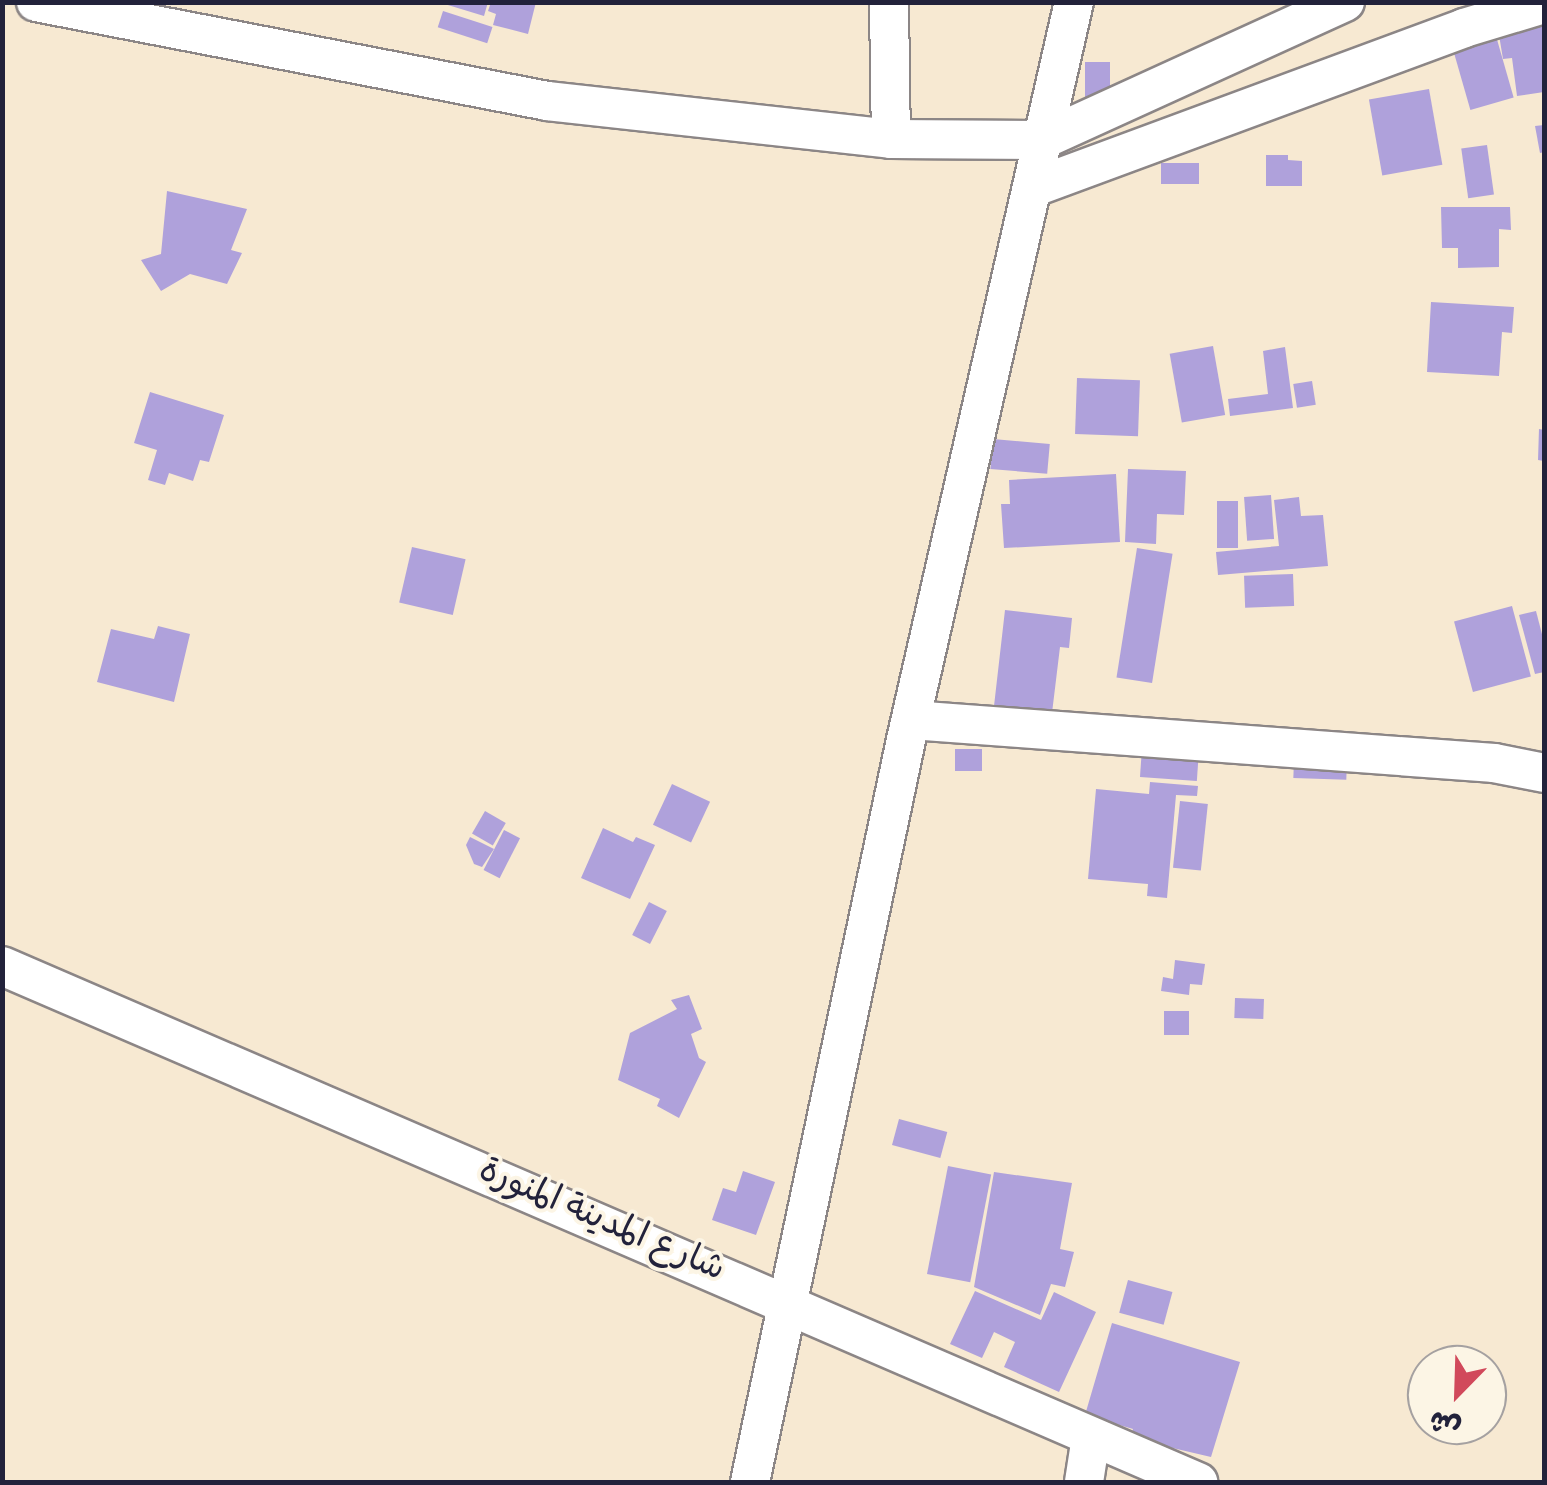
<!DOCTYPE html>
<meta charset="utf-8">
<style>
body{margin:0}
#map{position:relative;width:1547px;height:1485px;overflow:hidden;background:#f7e9d2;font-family:Dekko,"Playpen Sans Arabic",sans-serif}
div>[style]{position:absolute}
.building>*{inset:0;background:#afa1db;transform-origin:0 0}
.roads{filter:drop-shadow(2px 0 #8c8686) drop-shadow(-2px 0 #8c8686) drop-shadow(0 2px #8c8686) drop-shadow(0 -2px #8c8686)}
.minor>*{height:38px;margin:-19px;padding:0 19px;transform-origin:19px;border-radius:19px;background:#fff}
span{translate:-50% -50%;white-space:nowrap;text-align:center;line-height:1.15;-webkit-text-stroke:8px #fcf5e5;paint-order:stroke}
.street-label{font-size:35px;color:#22223b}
.frame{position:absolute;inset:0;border:5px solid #22223b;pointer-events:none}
.north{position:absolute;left:1407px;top:1345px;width:100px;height:100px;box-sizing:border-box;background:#fcf5e5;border:2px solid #a5a1a1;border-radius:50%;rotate:203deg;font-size:28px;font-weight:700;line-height:40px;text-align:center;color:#22223b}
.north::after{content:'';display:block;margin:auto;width:35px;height:45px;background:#d1495b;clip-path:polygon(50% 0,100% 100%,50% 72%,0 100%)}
</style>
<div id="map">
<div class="building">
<div style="clip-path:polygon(438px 2px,488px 2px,484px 16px)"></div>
<div style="clip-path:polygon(491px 2px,536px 2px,528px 34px,493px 25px,496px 14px,488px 11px)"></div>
<div style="left:443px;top:11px;width:52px;height:17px;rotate:18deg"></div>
<div style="clip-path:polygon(1544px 22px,1544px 92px,1517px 96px,1512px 58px,1503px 59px,1498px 29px)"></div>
<div style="left:1496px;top:36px;width:64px;height:45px;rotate:74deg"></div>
<div style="left:1085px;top:62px;width:25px;height:40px"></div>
<div style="left:1429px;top:89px;width:77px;height:61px;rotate:80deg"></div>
<div style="clip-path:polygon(1544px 125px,1544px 152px,1540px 153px,1535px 126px)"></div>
<div style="left:1487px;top:145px;width:50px;height:26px;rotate:82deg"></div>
<div style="clip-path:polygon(1266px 155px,1288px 155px,1288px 160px,1302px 161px,1302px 186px,1266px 186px)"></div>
<div style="left:1161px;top:163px;width:38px;height:21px"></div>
<div style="clip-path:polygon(167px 191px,247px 209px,231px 250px,242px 253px,227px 284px,190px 274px,161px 291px,141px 260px,161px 254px)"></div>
<div style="clip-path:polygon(1441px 207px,1510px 207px,1511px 230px,1499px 229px,1499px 267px,1458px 268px,1458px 248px,1442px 248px)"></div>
<div style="clip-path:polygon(1431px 302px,1514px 307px,1512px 333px,1502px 332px,1499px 376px,1427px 372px)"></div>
<div style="left:1213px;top:346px;width:70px;height:44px;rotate:80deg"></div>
<div style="clip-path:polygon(1285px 347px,1293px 408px,1230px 416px,1228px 399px,1268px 394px,1263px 351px)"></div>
<div style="left:1077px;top:378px;width:63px;height:56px;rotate:2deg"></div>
<div style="left:1312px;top:381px;width:24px;height:19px;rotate:81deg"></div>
<div style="clip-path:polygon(150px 392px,224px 415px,209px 462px,200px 460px,193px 481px,169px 473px,165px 485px,148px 480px,157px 450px,134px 443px)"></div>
<div style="clip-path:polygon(1539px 429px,1544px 430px,1544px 461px,1538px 460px)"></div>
<div style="left:993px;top:439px;width:57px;height:30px;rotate:5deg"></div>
<div style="clip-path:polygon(1128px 469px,1186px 471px,1184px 515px,1157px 514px,1156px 544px,1125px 542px)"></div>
<div style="clip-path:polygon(1116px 474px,1120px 542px,1004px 548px,1001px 504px,1010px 504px,1009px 480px)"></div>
<div style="left:1271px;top:495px;width:44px;height:27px;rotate:86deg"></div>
<div style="clip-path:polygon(1299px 497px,1301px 516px,1323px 515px,1328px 566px,1218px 575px,1216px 552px,1279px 546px,1274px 500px)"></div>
<div style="left:1217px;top:501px;width:21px;height:47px"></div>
<div style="left:412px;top:547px;width:55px;height:57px;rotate:13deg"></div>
<div style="left:1137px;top:548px;width:36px;height:131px;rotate:9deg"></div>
<div style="left:1293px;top:574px;width:32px;height:49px;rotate:88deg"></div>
<div style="left:1512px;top:606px;width:73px;height:60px;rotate:75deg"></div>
<div style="clip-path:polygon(1005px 610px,1072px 618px,1069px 648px,1060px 647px,1052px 713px,994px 706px)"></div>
<div style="clip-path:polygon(1536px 611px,1544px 642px,1544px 672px,1535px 674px,1519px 615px)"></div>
<div style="clip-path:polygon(158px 626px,190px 634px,174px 702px,97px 682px,111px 629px,154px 639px)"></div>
<div style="left:1142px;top:748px;width:57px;height:29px;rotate:4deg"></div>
<div style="left:955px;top:749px;width:27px;height:22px"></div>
<div style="left:1294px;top:759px;width:53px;height:19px;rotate:2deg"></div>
<div style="clip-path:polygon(1150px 782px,1198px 786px,1197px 796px,1176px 795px,1167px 898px,1147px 896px,1148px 884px,1088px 879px,1096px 789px,1149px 794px)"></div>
<div style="left:672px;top:784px;width:42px;height:45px;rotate:25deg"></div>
<div style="left:1180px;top:801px;width:28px;height:67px;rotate:6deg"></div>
<div style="left:485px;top:811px;width:24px;height:26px;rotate:30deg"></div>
<div style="clip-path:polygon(603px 828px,633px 842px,636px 837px,655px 845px,630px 899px,581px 878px)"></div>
<div style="left:504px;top:830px;width:18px;height:45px;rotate:27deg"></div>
<div style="clip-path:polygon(470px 837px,494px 849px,482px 867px,474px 864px,466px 845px)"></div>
<div style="left:649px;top:902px;width:20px;height:37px;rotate:27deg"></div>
<div style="clip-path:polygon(1175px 960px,1205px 964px,1202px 985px,1190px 984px,1189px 995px,1161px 991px,1163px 977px,1173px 979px)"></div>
<div style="clip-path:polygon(689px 995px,702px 1029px,691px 1034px,699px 1058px,706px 1062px,679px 1118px,657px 1106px,660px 1099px,618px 1080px,630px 1033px,677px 1009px,671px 1000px)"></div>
<div style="left:1235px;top:998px;width:29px;height:20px;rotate:2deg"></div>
<div style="left:1164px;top:1011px;width:25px;height:24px"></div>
<div style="left:899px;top:1119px;width:50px;height:27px;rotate:15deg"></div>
<div style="left:948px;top:1166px;width:44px;height:110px;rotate:11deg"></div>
<div style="clip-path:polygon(743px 1171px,775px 1182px,756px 1235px,712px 1220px,723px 1188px,736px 1192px)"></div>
<div style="clip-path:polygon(994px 1172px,1072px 1183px,1060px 1249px,1074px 1252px,1065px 1287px,1051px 1284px,1040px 1315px,974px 1287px)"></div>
<div style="left:1128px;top:1280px;width:46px;height:34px;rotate:15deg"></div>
<div style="clip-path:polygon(975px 1291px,1041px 1320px,1054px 1292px,1096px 1312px,1059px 1392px,1004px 1367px,1015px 1342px,994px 1332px,982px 1358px,950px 1344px)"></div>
<div style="clip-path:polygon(1112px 1323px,1240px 1362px,1211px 1457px,1130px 1438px,1133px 1429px,1085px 1415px)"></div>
</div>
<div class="roads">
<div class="minor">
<div style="left:36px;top:2px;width:521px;rotate:10.96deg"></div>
<div style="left:547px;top:101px;width:346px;rotate:6.3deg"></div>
<div style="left:891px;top:139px;width:151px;rotate:0.4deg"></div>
<div style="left:1042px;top:140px;width:333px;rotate:-24.5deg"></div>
<div style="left:889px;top:2px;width:137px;rotate:89.2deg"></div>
<div style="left:1032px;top:188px;width:461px;rotate:-20.3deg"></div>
<div style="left:1464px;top:28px;width:84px;rotate:-16.7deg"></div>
<div style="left:911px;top:720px;width:585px;rotate:4.22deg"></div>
<div style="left:1494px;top:763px;width:51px;rotate:11.3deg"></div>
<div style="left:2px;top:966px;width:1303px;rotate:23.34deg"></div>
<div style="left:750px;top:1482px;width:758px;rotate:-78.13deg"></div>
<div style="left:906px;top:740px;width:757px;rotate:-77.18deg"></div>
<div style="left:1084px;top:1482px;width:46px;rotate:-81.2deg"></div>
</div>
</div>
<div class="street-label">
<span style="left:601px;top:1222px;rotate:23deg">شارع المدينة المنورة</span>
</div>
<div class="frame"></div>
<div class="north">ش</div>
</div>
